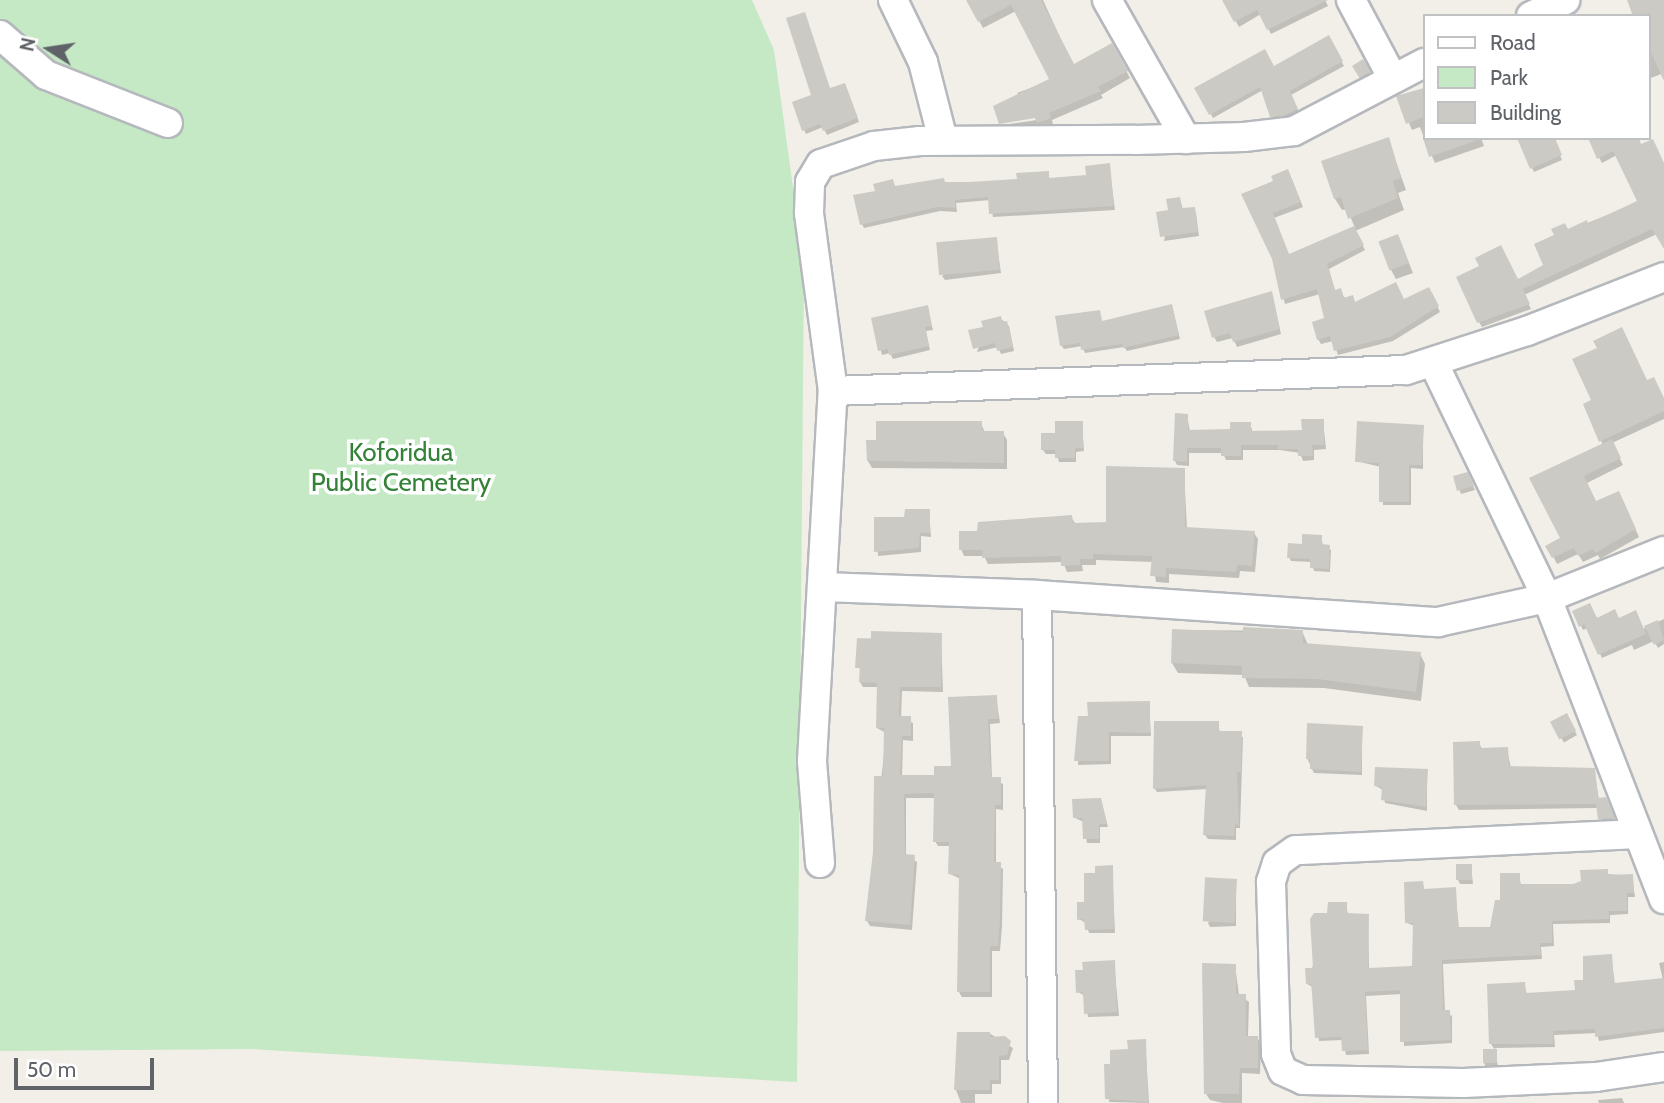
<!DOCTYPE html>
<style>
body{margin:0}
#map{position:relative;width:1664px;height:1103px;overflow:hidden;background:#f1efe8;font-family:Cabin,sans-serif}
div>[style]{position:absolute}
.green>*{inset:0;background:#c5e8c5}
.shadow>*{inset:0;background:#0003;transform-origin:0 0}
.building>*{inset:0;background:#cccac5;transform-origin:0 0}
.roads{filter:drop-shadow(2px 0 #b5b8bc) drop-shadow(-2px 0 #b5b8bc) drop-shadow(0 2px #b5b8bc) drop-shadow(0 -2px #b5b8bc)}
.minor>*{height:28px;margin:-14px;padding:0 14px;transform-origin:14px;border-radius:14px;background:#fff}
span{translate:-50% -50%;white-space:nowrap;text-align:center;line-height:1.15;-webkit-text-stroke:7px #fff;paint-order:stroke}
.park-label{font-size:26px;color:#348238}
.legend{position:absolute;left:1423px;top:14px;width:228px;height:126px;box-sizing:border-box;background:#fff;border:2px solid #bfc1c3;margin:0;padding:9px 12px;list-style:none;font-size:21px;color:#5f6368}
.legend li{display:flex;align-items:center;gap:14px;height:35px}
.legend b{width:35px;border:2px solid #bfc1c3}
.north{position:absolute;left:14px;top:14px;width:70px;height:70px;-webkit-text-stroke:5px #fff;paint-order:stroke;rotate:282deg;font-size:19px;font-weight:700;line-height:28px;text-align:center;color:#5f6368}
.north::after{content:'';display:block;margin:auto;width:24px;height:32px;background:#5f6368;clip-path:polygon(50% 0,100% 100%,50% 72%,0 100%)}
.scale{position:absolute;left:14px;top:1058px;width:140px;height:32px;box-sizing:border-box;border:4px solid #5f6368;border-top:0;padding-left:9px;font-size:21px;line-height:24px;white-space:nowrap;color:#5f6368;-webkit-text-stroke:5px #fff;paint-order:stroke}
</style>
<div id="map">
<div class="green">
<div style="clip-path:polygon(0 0,752px 0,774px 50px,804px 267px,797px 1082px,251px 1049px,0 1051px)"></div>
</div>
<div class="shadow">
<div style="clip-path:polygon(968px 0,1043px 0,1073px 66px,1112px 45px,1130px 78px,1101px 95px,1103px 98px,1052px 120px,1053px 125px,1005px 130px,1002px 125px,1044px 119px,1017px 93px,1052px 80px,1016px 11px,983px 28px)"></div>
<div style="clip-path:polygon(1224px 0,1325px 0,1328px 6px,1271px 34px,1261px 14px,1239px 27px)"></div>
<div style="clip-path:polygon(1639px 0,1664px 0,1664px 73px,1648px 79px,1648px 16px)"></div>
<div style="clip-path:polygon(1328px 37px,1344px 66px,1291px 95px,1299px 113px,1274px 120px,1263px 90px,1213px 118px,1197px 89px,1273px 68px)"></div>
<div style="left:1363px;top:61px;width:18px;height:10px;rotate:63deg"></div>
<div style="clip-path:polygon(846px 89px,859px 122px,827px 135px,823px 127px,806px 134px,804px 130px,830px 90px)"></div>
<div style="clip-path:polygon(1424px 89px,1424px 138px,1420px 127px,1412px 130px,1398px 98px)"></div>
<div style="clip-path:polygon(1424px 138px,1481px 138px,1484px 146px,1435px 163px)"></div>
<div style="clip-path:polygon(1553px 138px,1562px 160px,1534px 172px,1532px 168px)"></div>
<div style="clip-path:polygon(1589px 138px,1640px 146px,1664px 166px,1664px 247px,1657px 234px,1524px 295px,1531px 309px,1482px 327px,1479px 322px,1517px 281px,1545px 266px,1568px 231px,1639px 202px,1617px 155px,1602px 163px)"></div>
<div style="clip-path:polygon(1388px 139px,1406px 190px,1398px 193px,1404px 210px,1355px 231px,1365px 250px,1329px 269px,1335px 291px,1355px 304px,1404px 301px,1429px 289px,1440px 312px,1393px 341px,1338px 355px,1333px 341px,1321px 344px,1318px 339px,1327px 319px,1320px 294px,1285px 304px,1273px 258px,1244px 195px,1290px 175px,1303px 207px,1274px 218px,1289px 256px,1355px 228px,1347px 209px,1342px 210px,1335px 199px,1323px 162px)"></div>
<div style="clip-path:polygon(1109px 165px,1115px 210px,993px 217px,990px 200px,956px 203px,957px 212px,940px 211px,864px 228px,862px 224px,895px 188px,1019px 181px,1048px 173px,1050px 180px,1088px 176px)"></div>
<div style="clip-path:polygon(1180px 199px,1183px 210px,1196px 213px,1199px 236px,1164px 241px,1169px 212px)"></div>
<div style="clip-path:polygon(1398px 236px,1413px 273px,1396px 279px,1391px 270px)"></div>
<div style="clip-path:polygon(996px 239px,1001px 273px,945px 280px,942px 276px)"></div>
<div style="clip-path:polygon(1271px 293px,1281px 334px,1237px 347px,1233px 338px,1217px 342px,1214px 337px)"></div>
<div style="clip-path:polygon(927px 307px,933px 330px,926px 331px,930px 350px,893px 359px,890px 353px,882px 355px,873px 319px)"></div>
<div style="clip-path:polygon(1173px 310px,1180px 339px,1127px 351px,1124px 347px,1085px 353px,1082px 346px,1064px 349px,1061px 345px,1099px 312px,1102px 323px)"></div>
<div style="clip-path:polygon(1000px 318px,1009px 326px,1014px 351px,1001px 354px,998px 347px,977px 352px,985px 328px)"></div>
<div style="clip-path:polygon(1647px 382px,1664px 400px,1664px 419px,1612px 443px,1623px 465px,1587px 483px,1596px 503px,1622px 500px,1639px 537px,1600px 559px,1598px 555px,1583px 562px,1578px 554px,1557px 564px,1548px 546px,1563px 539px,1531px 479px,1603px 445px,1601px 441px)"></div>
<div style="clip-path:polygon(1187px 415px,1190px 432px,1232px 431px,1250px 424px,1253px 433px,1304px 431px,1323px 420px,1326px 449px,1314px 450px,1314px 460px,1303px 461px,1300px 453px,1280px 450px,1243px 450px,1243px 460px,1226px 460px,1223px 453px,1189px 453px,1189px 466px,1177px 465px,1175px 461px)"></div>
<div style="clip-path:polygon(981px 423px,985px 433px,1003px 433px,1007px 440px,1007px 469px,872px 468px,868px 461px)"></div>
<div style="clip-path:polygon(1082px 423px,1084px 451px,1076px 452px,1076px 462px,1059px 462px,1057px 454px,1046px 454px,1043px 450px,1057px 435px)"></div>
<div style="clip-path:polygon(1423px 426px,1423px 469px,1411px 468px,1411px 505px,1383px 505px,1381px 467px,1356px 461px)"></div>
<div style="clip-path:polygon(1184px 470px,1187px 529px,1254px 533px,1258px 539px,1255px 572px,1240px 571px,1239px 578px,1169px 574px,1169px 583px,1156px 582px,1153px 562px,1096px 560px,1096px 565px,1082px 565px,1083px 571px,1067px 572px,1063px 562px,988px 564px,984px 556px,964px 556px,961px 549px,979px 532px,1028px 523px,1028px 518px,1071px 517px,1075px 523px,1108px 523px)"></div>
<div style="clip-path:polygon(1467px 474px,1475px 490px,1461px 494px,1455px 478px)"></div>
<div style="clip-path:polygon(929px 511px,931px 537px,921px 536px,921px 552px,878px 556px,876px 518px,906px 519px)"></div>
<div style="clip-path:polygon(1321px 536px,1323px 546px,1331px 550px,1330px 572px,1314px 571px,1312px 562px,1291px 561px,1289px 557px)"></div>
<div style="clip-path:polygon(1574px 612px,1643px 629px,1664px 619px,1664px 644px,1658px 648px,1654px 641px,1634px 650px,1632px 645px,1602px 658px,1588px 628px,1583px 630px)"></div>
<div style="clip-path:polygon(1174px 630px,1302px 631px,1308px 645px,1420px 654px,1425px 664px,1421px 701px,1324px 688px,1249px 687px,1244px 675px,1178px 673px,1172px 663px)"></div>
<div style="clip-path:polygon(941px 635px,943px 692px,902px 691px,901px 718px,913px 723px,913px 741px,903px 740px,902px 777px,935px 777px,953px 768px,996px 697px,1000px 723px,990px 724px,992px 779px,1003px 784px,1003px 810px,996px 809px,996px 864px,1003px 869px,1002px 926px,1000px 951px,992px 951px,992px 997px,962px 997px,959px 992px,961px 879px,950px 874px,950px 846px,938px 846px,935px 841px,935px 798px,906px 798px,906px 856px,917px 862px,912px 930px,870px 926px,867px 921px,886px 733px,877px 728px,878px 687px,863px 687px,860px 682px,859px 639px)"></div>
<div style="clip-path:polygon(1149px 703px,1151px 736px,1111px 736px,1111px 764px,1078px 765px,1080px 718px)"></div>
<div style="left:1566px;top:716px;width:22px;height:15px;rotate:60deg"></div>
<div style="clip-path:polygon(1218px 723px,1220px 733px,1243px 737px,1240px 828px,1236px 828px,1236px 840px,1208px 839px,1205px 835px,1207px 789px,1157px 792px,1155px 789px)"></div>
<div style="clip-path:polygon(1362px 728px,1362px 775px,1314px 773px,1307px 758px)"></div>
<div style="clip-path:polygon(1479px 742px,1482px 750px,1507px 749px,1511px 768px,1594px 769px,1599px 800px,1608px 804px,1616px 823px,1603px 824px,1598px 808px,1459px 810px,1456px 805px)"></div>
<div style="clip-path:polygon(1427px 771px,1427px 811px,1385px 803px,1383px 790px,1376px 786px)"></div>
<div style="clip-path:polygon(1102px 804px,1108px 827px,1100px 827px,1100px 843px,1087px 843px,1084px 822px,1075px 818px)"></div>
<div style="clip-path:polygon(1471px 866px,1473px 884px,1460px 884px,1458px 880px)"></div>
<div style="clip-path:polygon(1112px 867px,1115px 933px,1089px 933px,1086px 923px,1079px 919px,1097px 875px)"></div>
<div style="clip-path:polygon(1582px 872px,1632px 876px,1635px 897px,1628px 897px,1628px 914px,1610px 915px,1610px 923px,1553px 924px,1554px 946px,1541px 947px,1542px 959px,1443px 964px,1445px 1012px,1452px 1016px,1452px 1043px,1404px 1046px,1402px 994px,1366px 996px,1369px 1054px,1346px 1055px,1343px 1040px,1319px 1041px,1313px 987px,1307px 984px,1329px 915px,1346px 904px,1348px 915px,1368px 915px,1369px 969px,1414px 968px,1415px 926px,1407px 923px,1422px 883px,1425px 891px,1455px 889px,1459px 929px,1492px 929px,1519px 875px,1521px 885px,1573px 886px,1583px 882px)"></div>
<div style="clip-path:polygon(1236px 881px,1236px 926px,1210px 927px,1208px 923px)"></div>
<div style="clip-path:polygon(1611px 956px,1615px 985px,1663px 980px,1659px 963px,1664px 962px,1664px 1032px,1599px 1041px,1597px 1033px,1554px 1035px,1555px 1047px,1495px 1048px,1498px 1067px,1486px 1067px,1484px 1063px,1495px 1050px,1491px 1044px,1524px 984px,1527px 994px,1577px 992px)"></div>
<div style="clip-path:polygon(1114px 962px,1119px 1016px,1088px 1017px,1085px 996px,1078px 992px)"></div>
<div style="clip-path:polygon(1235px 965px,1239px 995px,1249px 1002px,1248px 1037px,1257px 1037px,1261px 1044px,1260px 1074px,1242px 1073px,1242px 1103px,1223px 1103px,1210px 1100px,1206px 1094px)"></div>
<div style="clip-path:polygon(989px 1033px,1013px 1048px,1009px 1060px,1001px 1060px,1001px 1084px,992px 1084px,992px 1094px,975px 1094px,975px 1103px,961px 1103px,956px 1090px)"></div>
<div style="clip-path:polygon(1145px 1041px,1149px 1103px,1109px 1102px,1112px 1066px)"></div>
<div style="clip-path:polygon(1622px 1098px,1624px 1103px,1599px 1103px,1598px 1100px)"></div>
</div>
<div class="building">
<div style="clip-path:polygon(966px 0,1041px 0,1074px 64px,1112px 43px,1128px 71px,1098px 87px,1101px 91px,1049px 113px,1051px 118px,1037px 123px,1035px 118px,999px 124px,993px 106px,1049px 79px,1011px 5px,978px 22px)"></div>
<div style="clip-path:polygon(1222px 0,1328px 0,1267px 30px,1257px 10px,1234px 22px)"></div>
<div style="clip-path:polygon(1627px 0,1664px 0,1664px 81px,1648px 46px,1648px 16px,1633px 16px)"></div>
<div style="clip-path:polygon(805px 12px,830px 88px,845px 83px,858px 118px,823px 131px,820px 124px,802px 131px,792px 102px,811px 95px,786px 18px)"></div>
<div style="clip-path:polygon(1329px 35px,1343px 61px,1290px 91px,1298px 109px,1282px 116px,1270px 117px,1260px 87px,1209px 115px,1194px 88px,1265px 49px,1274px 66px)"></div>
<div style="left:1363px;top:59px;width:15px;height:13px;rotate:58deg"></div>
<div style="clip-path:polygon(1424px 88px,1424px 117px,1406px 124px,1396px 96px)"></div>
<div style="clip-path:polygon(1389px 137px,1401px 178px,1393px 181px,1398px 198px,1348px 219px,1341px 197px,1334px 199px,1321px 161px)"></div>
<div style="clip-path:polygon(1423px 138px,1475px 138px,1475px 141px,1429px 157px)"></div>
<div style="clip-path:polygon(1517px 138px,1555px 138px,1562px 155px,1530px 169px)"></div>
<div style="clip-path:polygon(1588px 138px,1639px 138px,1641px 144px,1653px 139px,1664px 163px,1664px 249px,1652px 229px,1523px 289px,1530px 304px,1477px 323px,1456px 277px,1479px 266px,1475px 258px,1501px 245px,1518px 279px,1543px 265px,1534px 244px,1554px 235px,1551px 229px,1565px 223px,1568px 229px,1587px 220px,1588px 224px,1637px 201px,1613px 151px,1597px 159px)"></div>
<div style="clip-path:polygon(1110px 163px,1114px 206px,989px 214px,988px 197px,955px 200px,955px 208px,937px 207px,860px 225px,853px 195px,875px 191px,873px 184px,893px 179px,895px 186px,944px 178px,945px 182px,969px 182px,1017px 179px,1016px 173px,1049px 171px,1049px 178px,1086px 175px,1085px 166px)"></div>
<div style="clip-path:polygon(1288px 169px,1301px 202px,1273px 213px,1289px 254px,1354px 226px,1364px 245px,1327px 264px,1335px 290px,1341px 288px,1344px 298px,1353px 295px,1355px 302px,1396px 282px,1404px 299px,1429px 287px,1439px 306px,1390px 337px,1334px 351px,1330px 336px,1317px 340px,1312px 322px,1324px 318px,1317px 289px,1281px 300px,1272px 259px,1241px 194px,1273px 181px,1271px 176px)"></div>
<div style="clip-path:polygon(1180px 197px,1182px 208px,1195px 207px,1198px 232px,1160px 237px,1156px 212px,1168px 210px,1166px 199px)"></div>
<div style="left:1398px;top:234px;width:31px;height:21px;rotate:69deg"></div>
<div style="left:997px;top:237px;width:33px;height:61px;rotate:85deg"></div>
<div style="clip-path:polygon(1272px 291px,1280px 329px,1233px 342px,1230px 333px,1212px 338px,1204px 311px)"></div>
<div style="clip-path:polygon(1172px 304px,1179px 335px,1123px 348px,1122px 344px,1081px 350px,1080px 343px,1060px 346px,1055px 316px,1100px 310px,1102px 321px)"></div>
<div style="clip-path:polygon(928px 305px,932px 326px,925px 327px,929px 346px,889px 355px,888px 349px,878px 351px,871px 318px)"></div>
<div style="clip-path:polygon(1001px 316px,1002px 322px,1007px 321px,1013px 347px,997px 351px,995px 343px,973px 349px,968px 330px,983px 327px,981px 321px)"></div>
<div style="clip-path:polygon(1622px 327px,1647px 380px,1654px 377px,1664px 398px,1664px 411px,1599px 442px,1583px 404px,1591px 400px,1572px 359px,1597px 348px,1593px 341px)"></div>
<div style="clip-path:polygon(1175px 413px,1188px 414px,1188px 430px,1230px 429px,1230px 422px,1251px 422px,1251px 431px,1302px 430px,1301px 419px,1324px 419px,1324px 445px,1312px 445px,1313px 456px,1298px 456px,1298px 449px,1278px 449px,1278px 445px,1241px 445px,1241px 456px,1221px 456px,1221px 448px,1187px 448px,1187px 462px,1173px 461px)"></div>
<div style="clip-path:polygon(876px 421px,982px 421px,982px 431px,1004px 431px,1004px 463px,867px 461px,866px 440px,876px 440px)"></div>
<div style="clip-path:polygon(1055px 421px,1083px 421px,1083px 448px,1075px 448px,1075px 458px,1055px 458px,1055px 450px,1041px 450px,1041px 433px,1055px 433px)"></div>
<div style="clip-path:polygon(1357px 421px,1424px 425px,1422px 465px,1409px 465px,1409px 502px,1379px 502px,1379px 463px,1355px 462px)"></div>
<div style="clip-path:polygon(1612px 439px,1621px 458px,1584px 476px,1596px 501px,1619px 491px,1636px 529px,1595px 553px,1593px 549px,1578px 556px,1574px 548px,1552px 558px,1545px 546px,1560px 538px,1529px 478px)"></div>
<div style="clip-path:polygon(1106px 466px,1185px 468px,1185px 527px,1255px 531px,1252px 566px,1237px 565px,1236px 572px,1166px 568px,1166px 577px,1150px 576px,1152px 556px,1093px 554px,1093px 559px,1080px 559px,1080px 565px,1061px 566px,1061px 556px,982px 558px,983px 550px,959px 550px,959px 531px,977px 531px,978px 522px,1072px 515px,1073px 523px,1106px 522px)"></div>
<div style="clip-path:polygon(1468px 472px,1474px 486px,1457px 491px,1453px 476px)"></div>
<div style="clip-path:polygon(905px 509px,930px 509px,930px 533px,920px 533px,919px 548px,874px 552px,874px 517px,904px 517px)"></div>
<div style="clip-path:polygon(1302px 534px,1322px 535px,1322px 544px,1330px 545px,1329px 569px,1310px 568px,1310px 559px,1287px 558px,1288px 543px,1302px 544px)"></div>
<div style="clip-path:polygon(1590px 603px,1597px 618px,1615px 609px,1619px 618px,1636px 610px,1646px 634px,1598px 655px,1584px 624px,1579px 627px,1572px 611px)"></div>
<div style="clip-path:polygon(1658px 620px,1664px 640px,1654px 645px,1644px 626px)"></div>
<div style="clip-path:polygon(1243px 627px,1303px 630px,1303px 643px,1421px 652px,1416px 692px,1317px 679px,1242px 678px,1242px 666px,1171px 663px,1172px 629px,1243px 632px)"></div>
<div style="clip-path:polygon(871px 631px,942px 633px,941px 687px,900px 687px,899px 716px,911px 716px,911px 736px,902px 736px,900px 775px,934px 775px,934px 766px,951px 766px,948px 697px,997px 695px,998px 719px,988px 719px,991px 777px,1001px 777px,1001px 805px,995px 805px,994px 862px,1001px 862px,1000px 920px,998px 946px,990px 946px,990px 992px,957px 992px,959px 875px,948px 874px,949px 842px,933px 842px,934px 793px,904px 794px,905px 854px,915px 855px,910px 925px,865px 921px,873px 852px,874px 776px,883px 776px,884px 728px,876px 728px,877px 683px,859px 682px,860px 668px,855px 668px,857px 638px,871px 639px)"></div>
<div style="clip-path:polygon(1150px 701px,1150px 733px,1109px 732px,1109px 761px,1074px 761px,1078px 716px,1088px 716px,1087px 702px)"></div>
<div style="left:1567px;top:713px;width:20px;height:19px;rotate:63deg"></div>
<div style="clip-path:polygon(1154px 721px,1219px 721px,1219px 731px,1242px 731px,1241px 772px,1237px 772px,1239px 825px,1235px 824px,1234px 836px,1203px 835px,1206px 785px,1153px 789px)"></div>
<div style="clip-path:polygon(1307px 723px,1363px 726px,1361px 772px,1310px 769px,1310px 759px,1306px 759px)"></div>
<div style="clip-path:polygon(1480px 741px,1480px 748px,1508px 747px,1509px 766px,1595px 768px,1598px 798px,1606px 797px,1615px 818px,1598px 819px,1596px 804px,1454px 805px,1453px 742px)"></div>
<div style="clip-path:polygon(1375px 767px,1428px 769px,1426px 807px,1381px 800px,1382px 787px,1374px 786px)"></div>
<div style="clip-path:polygon(1101px 798px,1107px 824px,1099px 824px,1099px 839px,1083px 839px,1082px 818px,1073px 818px,1072px 799px)"></div>
<div style="left:1456px;top:864px;width:16px;height:16px"></div>
<div style="clip-path:polygon(1113px 865px,1114px 929px,1085px 930px,1084px 919px,1077px 920px,1077px 902px,1084px 902px,1084px 873px,1095px 873px,1095px 866px)"></div>
<div style="clip-path:polygon(1608px 869px,1608px 875px,1633px 874px,1634px 893px,1627px 893px,1627px 911px,1609px 911px,1609px 919px,1552px 921px,1552px 943px,1540px 943px,1541px 955px,1442px 960px,1443px 1010px,1450px 1010px,1451px 1040px,1400px 1042px,1400px 990px,1365px 992px,1368px 1050px,1342px 1051px,1341px 1037px,1315px 1038px,1312px 993px,1311px 984px,1306px 984px,1305px 968px,1313px 968px,1310px 919px,1314px 913px,1327px 913px,1328px 902px,1347px 902px,1347px 913px,1369px 914px,1368px 968px,1412px 966px,1413px 923px,1405px 923px,1404px 882px,1423px 881px,1424px 889px,1456px 887px,1458px 927px,1490px 927px,1495px 900px,1500px 900px,1500px 873px,1520px 873px,1520px 884px,1573px 884px,1581px 881px,1580px 870px)"></div>
<div style="left:1237px;top:879px;width:44px;height:32px;rotate:93deg"></div>
<div style="clip-path:polygon(1612px 954px,1614px 983px,1664px 978px,1664px 1028px,1595px 1037px,1595px 1029px,1553px 1031px,1553px 1044px,1489px 1044px,1487px 984px,1525px 982px,1526px 993px,1575px 990px,1574px 980px,1583px 980px,1583px 956px)"></div>
<div style="clip-path:polygon(1115px 960px,1117px 1012px,1084px 1014px,1083px 992px,1076px 993px,1075px 970px,1083px 970px,1082px 962px)"></div>
<div style="clip-path:polygon(1202px 963px,1236px 964px,1236px 994px,1246px 994px,1246px 1036px,1258px 1036px,1258px 1068px,1240px 1068px,1239px 1094px,1204px 1094px)"></div>
<div style="clip-path:polygon(957px 1032px,990px 1032px,990px 1037px,1005px 1036px,1011px 1041px,1007px 1055px,999px 1056px,999px 1080px,990px 1080px,990px 1090px,954px 1090px)"></div>
<div style="clip-path:polygon(1146px 1039px,1148px 1102px,1105px 1099px,1104px 1064px,1110px 1064px,1110px 1050px,1128px 1049px,1127px 1040px)"></div>
<div style="left:1483px;top:1049px;width:14px;height:14px"></div>
</div>
<div class="roads">
<div class="minor">
<div style="left:893px;top:0;width:69px;rotate:64.2deg"></div>
<div style="left:923px;top:62px;width:81px;rotate:75.6deg"></div>
<div style="left:1107px;top:0;width:160px;rotate:60.4deg"></div>
<div style="left:1351px;top:0;width:87px;rotate:62deg"></div>
<div style="left:1531px;top:16px;width:38px;rotate:-25deg"></div>
<div style="left:0;top:35px;width:61px;rotate:41deg"></div>
<div style="left:46px;top:75px;width:131px;rotate:21.5deg"></div>
<div style="left:1433px;top:362px;width:262px;rotate:64.2deg"></div>
<div style="left:1547px;top:598px;width:323px;rotate:68.8deg"></div>
<div style="left:833px;top:391px;width:573px;rotate:-2.1deg"></div>
<div style="left:1406px;top:370px;width:127px;rotate:-17.9deg"></div>
<div style="left:1527px;top:331px;width:147px;rotate:-21.5deg"></div>
<div style="left:823px;top:587px;width:214px;rotate:2.1deg"></div>
<div style="left:1037px;top:595px;width:402px;rotate:3.9deg"></div>
<div style="left:1438px;top:622px;width:112px;rotate:-12.4deg"></div>
<div style="left:1547px;top:598px;width:126px;rotate:-21.9deg"></div>
<div style="left:1037px;top:595px;width:508px;rotate:89.32deg"></div>
<div style="left:1638px;top:834px;width:343px;rotate:177.3deg"></div>
<div style="left:1295px;top:850px;width:22px;rotate:144deg"></div>
<div style="left:1277px;top:863px;width:20px;rotate:108deg"></div>
<div style="left:1271px;top:882px;width:172px;rotate:88.3deg"></div>
<div style="left:1276px;top:1054px;width:18px;rotate:68deg"></div>
<div style="left:1283px;top:1071px;width:22px;rotate:24deg"></div>
<div style="left:1303px;top:1080px;width:160px;rotate:1.1deg"></div>
<div style="left:1463px;top:1083px;width:133px;rotate:-2.6deg"></div>
<div style="left:1596px;top:1077px;width:69px;rotate:-8.4deg"></div>
<div style="left:820px;top:863px;width:102px;rotate:-94.5deg"></div>
<div style="left:812px;top:761px;width:371px;rotate:-86.8deg"></div>
<div style="left:833px;top:391px;width:180px;rotate:-97.7deg"></div>
<div style="left:809px;top:213px;width:31px;rotate:-88deg"></div>
<div style="left:810px;top:182px;width:21px;rotate:-59deg"></div>
<div style="left:821px;top:164px;width:56px;rotate:-18.8deg"></div>
<div style="left:874px;top:146px;width:46px;rotate:-6.2deg"></div>
<div style="left:920px;top:141px;width:215px;rotate:-0.3deg"></div>
<div style="left:1135px;top:140px;width:109px;rotate:-1.6deg"></div>
<div style="left:1244px;top:137px;width:50px;rotate:-6.8deg"></div>
<div style="left:1294px;top:131px;width:147px;rotate:-27.6deg"></div>
</div>
</div>
<div class="park-label">
<span style="left:401px;top:468px">Koforidua<br>Public Cemetery</span>
</div>
<ul class="legend">
<li><b style="height:9px;background:#fff"></b>Road</li>
<li><b style="height:19px;background:#c5e8c5"></b>Park</li>
<li><b style="height:19px;background:#cccac5"></b>Building</li>
</ul>
<div class="north">N</div>
<div class="scale">50 m</div>
</div>
